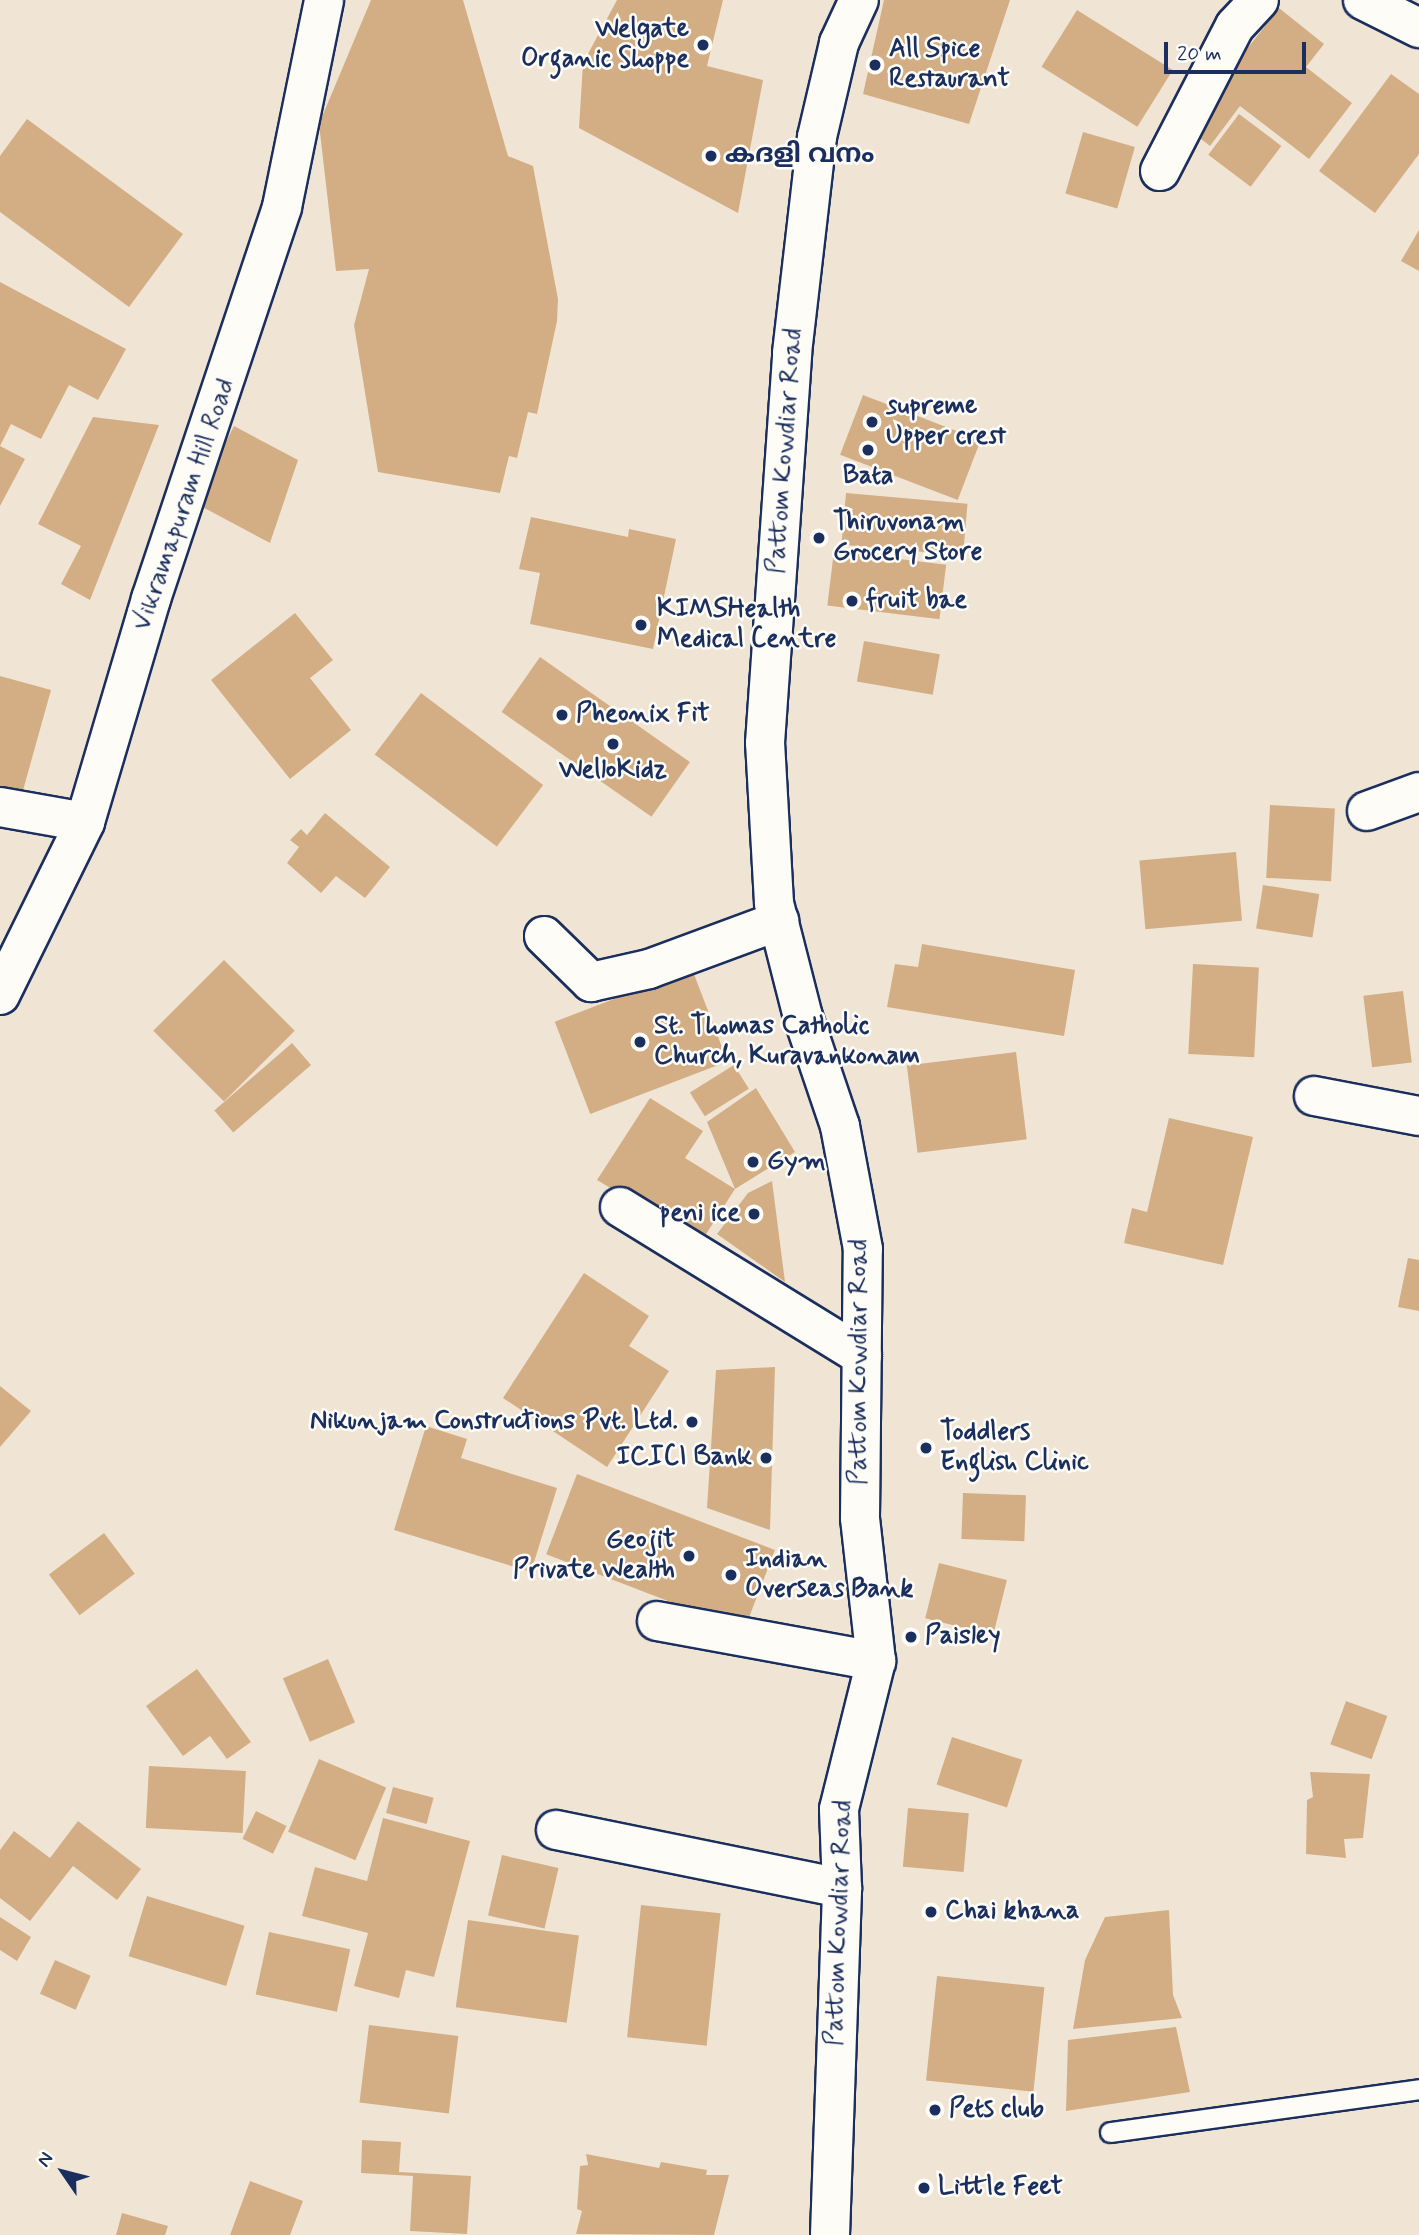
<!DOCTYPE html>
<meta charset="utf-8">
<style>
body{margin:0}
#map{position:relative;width:1419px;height:2235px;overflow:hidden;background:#f0e5d5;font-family:Mynerve,"Noto Sans Malayalam",sans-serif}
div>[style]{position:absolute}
.building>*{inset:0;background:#d3ae85;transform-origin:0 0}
.roads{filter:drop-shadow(2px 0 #1b2f5e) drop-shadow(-2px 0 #1b2f5e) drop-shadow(0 2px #1b2f5e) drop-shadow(0 -2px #1b2f5e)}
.lane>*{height:19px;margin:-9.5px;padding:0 9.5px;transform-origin:9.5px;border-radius:9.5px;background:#fdfcf7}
.street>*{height:38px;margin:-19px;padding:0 19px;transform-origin:19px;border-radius:19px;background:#fdfcf7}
.secondary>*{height:38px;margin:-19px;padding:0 19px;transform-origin:19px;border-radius:19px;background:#fdfcf7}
.dots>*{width:19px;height:19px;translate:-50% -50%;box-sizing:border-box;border:4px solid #fdfcf7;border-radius:50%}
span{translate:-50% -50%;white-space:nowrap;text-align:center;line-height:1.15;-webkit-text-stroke:5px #fdfcf7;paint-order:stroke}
.poi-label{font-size:26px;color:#1b2f5e;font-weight:700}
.right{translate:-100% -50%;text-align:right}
.left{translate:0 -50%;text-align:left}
.street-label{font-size:26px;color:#1b2f5e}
.north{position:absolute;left:28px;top:2137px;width:70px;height:70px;-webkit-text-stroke:5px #fdfcf7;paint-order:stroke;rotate:305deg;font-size:19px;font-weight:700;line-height:28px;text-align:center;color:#1b2f5e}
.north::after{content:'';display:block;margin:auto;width:24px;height:32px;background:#1b2f5e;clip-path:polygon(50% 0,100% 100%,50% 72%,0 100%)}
.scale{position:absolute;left:1164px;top:42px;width:142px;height:32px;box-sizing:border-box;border:4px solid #1b2f5e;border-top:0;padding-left:9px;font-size:21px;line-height:24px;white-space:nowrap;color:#1b2f5e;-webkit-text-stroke:5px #fdfcf7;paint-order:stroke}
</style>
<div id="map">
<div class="building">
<div style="clip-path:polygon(371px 0,463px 0,508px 156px,533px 166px,558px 299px,557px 321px,537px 414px,528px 412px,517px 458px,509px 456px,500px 493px,378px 472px,354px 325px,369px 269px,336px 271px,319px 124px)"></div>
<div style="clip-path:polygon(617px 0,723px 0,707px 66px,763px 80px,738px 213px,579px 128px,583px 63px)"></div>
<div style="clip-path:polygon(884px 0,1010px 0,969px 124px,863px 94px)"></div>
<div style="clip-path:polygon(1279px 8px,1324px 44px,1306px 67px,1352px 103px,1309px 159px,1240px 106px,1210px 146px,1186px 127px)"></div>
<div style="left:1077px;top:10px;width:113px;height:67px;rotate:32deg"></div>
<div style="clip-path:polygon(1391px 74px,1419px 94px,1419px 154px,1375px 213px,1319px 171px)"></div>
<div style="left:1239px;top:114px;width:53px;height:51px;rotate:37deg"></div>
<div style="clip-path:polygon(27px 119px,183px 234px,129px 307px,0 212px,0 156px)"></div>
<div style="left:1083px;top:132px;width:54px;height:64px;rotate:16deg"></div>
<div style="clip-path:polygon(1419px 230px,1419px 271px,1401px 261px)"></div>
<div style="clip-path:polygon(0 282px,126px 349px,98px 400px,69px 385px,41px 439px,11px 424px,0 446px)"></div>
<div style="left:863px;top:395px;width:126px;height:64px;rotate:21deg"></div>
<div style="clip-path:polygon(93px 417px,159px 425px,90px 600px,61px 584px,81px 546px,38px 524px)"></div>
<div style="clip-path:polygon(234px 426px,298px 460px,270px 543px,195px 503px)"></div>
<div style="clip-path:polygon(0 446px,25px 459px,0 506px)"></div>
<div style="left:846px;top:493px;width:122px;height:52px;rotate:5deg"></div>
<div style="clip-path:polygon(531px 517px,628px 537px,629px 529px,676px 539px,653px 649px,530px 624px,540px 573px,519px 569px)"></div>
<div style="left:834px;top:551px;width:113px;height:55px;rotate:7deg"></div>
<div style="clip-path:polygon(295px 613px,333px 660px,310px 678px,351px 730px,290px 779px,211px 680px)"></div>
<div style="left:864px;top:641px;width:77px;height:41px;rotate:10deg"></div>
<div style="left:540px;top:657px;width:183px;height:67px;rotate:35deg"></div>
<div style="clip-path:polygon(0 676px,51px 690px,22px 794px,0 788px)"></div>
<div style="left:421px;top:693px;width:153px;height:77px;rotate:37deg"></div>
<div style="left:1270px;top:805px;width:65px;height:73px;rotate:3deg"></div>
<div style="clip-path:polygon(325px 813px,390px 867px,365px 898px,336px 876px,321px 893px,287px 863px,299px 847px,290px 840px,301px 829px,307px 835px)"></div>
<div style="left:1236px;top:852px;width:69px;height:97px;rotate:85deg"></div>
<div style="left:1263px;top:885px;width:57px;height:44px;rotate:9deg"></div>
<div style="clip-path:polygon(922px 944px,1075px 970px,1064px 1036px,887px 1007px,895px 964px,918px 967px)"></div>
<div style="left:224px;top:960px;width:100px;height:100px;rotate:45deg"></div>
<div style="left:1193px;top:964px;width:66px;height:90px;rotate:3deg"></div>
<div style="left:692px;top:969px;width:99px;height:147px;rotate:69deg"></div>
<div style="left:1403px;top:991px;width:72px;height:40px;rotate:83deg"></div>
<div style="left:292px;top:1043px;width:29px;height:103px;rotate:49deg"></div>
<div style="left:1016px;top:1052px;width:88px;height:110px;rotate:83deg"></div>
<div style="left:734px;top:1065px;width:28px;height:52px;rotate:58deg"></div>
<div style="clip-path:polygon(756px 1088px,795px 1152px,735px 1189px,701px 1242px,597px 1180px,650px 1098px,703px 1131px,685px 1158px,735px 1189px,707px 1122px)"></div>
<div style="clip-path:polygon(1169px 1118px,1253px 1137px,1223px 1265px,1124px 1243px,1132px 1208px,1147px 1212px)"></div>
<div style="clip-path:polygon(772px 1181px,785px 1282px,717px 1234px,748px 1193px)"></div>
<div style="clip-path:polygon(1408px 1258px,1419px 1260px,1419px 1311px,1398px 1307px)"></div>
<div style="clip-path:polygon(584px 1273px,649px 1316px,629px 1346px,669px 1371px,607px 1467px,503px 1398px)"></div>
<div style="clip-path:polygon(775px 1367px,770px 1530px,707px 1508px,716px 1370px)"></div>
<div style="clip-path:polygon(0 1386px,31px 1411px,0 1447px)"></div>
<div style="clip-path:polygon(426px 1426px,467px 1439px,461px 1458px,557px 1488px,531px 1572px,394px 1530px)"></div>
<div style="left:577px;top:1474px;width:212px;height:86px;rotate:21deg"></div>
<div style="left:963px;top:1493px;width:63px;height:46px;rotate:2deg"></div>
<div style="left:104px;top:1533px;width:51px;height:69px;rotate:53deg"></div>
<div style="left:939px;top:1563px;width:70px;height:57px;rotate:14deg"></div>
<div style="left:328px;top:1659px;width:69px;height:49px;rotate:67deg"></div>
<div style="clip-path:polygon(197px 1669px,251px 1742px,227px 1759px,210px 1736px,183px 1756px,146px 1706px)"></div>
<div style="left:1346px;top:1701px;width:44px;height:46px;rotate:20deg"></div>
<div style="left:952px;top:1737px;width:74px;height:50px;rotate:18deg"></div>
<div style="left:319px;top:1759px;width:73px;height:79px;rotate:23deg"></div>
<div style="left:149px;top:1766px;width:97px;height:62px;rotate:3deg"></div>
<div style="clip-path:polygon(1310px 1772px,1370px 1774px,1363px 1838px,1344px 1839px,1346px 1858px,1306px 1854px,1307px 1800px,1313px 1797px)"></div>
<div style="left:393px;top:1787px;width:42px;height:27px;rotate:15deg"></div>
<div style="left:908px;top:1808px;width:61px;height:59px;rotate:5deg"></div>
<div style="left:256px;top:1811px;width:34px;height:31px;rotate:26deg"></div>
<div style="clip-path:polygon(383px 1818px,470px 1841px,434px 1977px,406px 1970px,399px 1998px,354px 1986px,368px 1933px,302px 1916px,315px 1867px,367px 1881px)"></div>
<div style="clip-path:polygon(78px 1821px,141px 1869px,117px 1900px,73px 1866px,30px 1921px,0 1898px,0 1850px,14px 1831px,50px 1858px)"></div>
<div style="left:502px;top:1855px;width:58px;height:62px;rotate:13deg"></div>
<div style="left:147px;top:1896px;width:102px;height:63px;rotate:17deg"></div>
<div style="left:641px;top:1905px;width:80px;height:133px;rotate:6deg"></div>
<div style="clip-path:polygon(1169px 1910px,1173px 1995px,1182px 2018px,1073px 2029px,1085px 1960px,1105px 1917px)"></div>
<div style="clip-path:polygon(0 1917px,31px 1937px,17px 1961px,0 1950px)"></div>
<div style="left:468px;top:1920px;width:112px;height:88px;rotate:8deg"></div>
<div style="left:269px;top:1932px;width:83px;height:64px;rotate:12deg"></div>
<div style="left:55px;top:1960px;width:39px;height:37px;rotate:24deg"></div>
<div style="left:937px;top:1976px;width:108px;height:105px;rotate:6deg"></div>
<div style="left:369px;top:2025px;width:90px;height:78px;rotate:7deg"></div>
<div style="clip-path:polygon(1176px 2027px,1190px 2092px,1066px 2111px,1068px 2040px)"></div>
<div style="clip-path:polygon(362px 2140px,401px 2142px,399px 2172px,471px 2176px,467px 2234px,410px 2231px,413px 2176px,361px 2173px)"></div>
<div style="clip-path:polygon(586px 2154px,659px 2168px,661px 2162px,707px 2170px,706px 2175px,729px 2175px,714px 2235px,576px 2234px,582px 2211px,577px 2209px,580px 2166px,588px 2165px)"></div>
<div style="clip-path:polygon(250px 2181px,303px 2201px,290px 2235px,230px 2235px)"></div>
<div style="clip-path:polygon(122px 2213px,168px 2226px,165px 2235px,116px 2235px)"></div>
</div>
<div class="roads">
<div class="lane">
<div style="left:1110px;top:2132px;width:312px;rotate:-7.9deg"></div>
</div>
<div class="street">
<div style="left:1160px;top:171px;width:163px;rotate:-62.7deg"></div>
<div style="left:1235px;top:26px;width:35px;rotate:-47deg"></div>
<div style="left:0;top:807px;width:86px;rotate:10deg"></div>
<div style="left:1367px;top:811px;width:55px;rotate:-20.1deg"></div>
<div style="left:544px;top:936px;width:66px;rotate:44.4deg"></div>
<div style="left:591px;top:982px;width:59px;rotate:-12.6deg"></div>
<div style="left:649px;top:969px;width:139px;rotate:-20.3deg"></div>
<div style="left:0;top:995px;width:193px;rotate:-63.8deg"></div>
<div style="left:85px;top:822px;width:233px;rotate:-73.5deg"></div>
<div style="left:151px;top:599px;width:413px;rotate:-71.5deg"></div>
<div style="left:282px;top:207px;width:211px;rotate:-78.5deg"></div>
<div style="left:1314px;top:1096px;width:107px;rotate:10.8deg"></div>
<div style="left:620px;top:1207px;width:284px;rotate:31.6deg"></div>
<div style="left:657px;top:1621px;width:223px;rotate:10.4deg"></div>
<div style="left:556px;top:1830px;width:292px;rotate:11.5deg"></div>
</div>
<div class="secondary">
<div style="left:1363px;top:0;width:63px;rotate:26.6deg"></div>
<div style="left:830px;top:2235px;width:347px;rotate:-88deg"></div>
<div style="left:842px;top:1888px;width:79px;rotate:-92.2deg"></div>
<div style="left:839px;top:1809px;width:153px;rotate:-76deg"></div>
<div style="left:876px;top:1661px;width:144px;rotate:-96.4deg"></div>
<div style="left:860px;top:1518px;width:269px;rotate:-89.4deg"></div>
<div style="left:863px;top:1249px;width:125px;rotate:-100.6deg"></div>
<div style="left:840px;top:1126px;width:115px;rotate:-108.7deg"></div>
<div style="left:803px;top:1017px;width:118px;rotate:-104.3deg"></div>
<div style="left:774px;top:903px;width:160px;rotate:-93.2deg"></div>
<div style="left:765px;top:743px;width:391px;rotate:-86deg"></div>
<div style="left:792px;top:353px;width:217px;rotate:-83.4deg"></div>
<div style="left:817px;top:137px;width:97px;rotate:-76.8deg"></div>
<div style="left:839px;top:43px;width:47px;rotate:-65.1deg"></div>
</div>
</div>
<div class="dots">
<div style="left:703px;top:45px;background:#1b2f5e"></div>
<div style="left:875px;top:65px;background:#1b2f5e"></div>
<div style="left:711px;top:156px;background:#1b2f5e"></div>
<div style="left:872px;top:422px;background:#1b2f5e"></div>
<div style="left:868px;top:450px;background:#1b2f5e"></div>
<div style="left:819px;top:538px;background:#1b2f5e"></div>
<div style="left:852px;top:601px;background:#1b2f5e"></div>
<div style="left:641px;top:625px;background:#1b2f5e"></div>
<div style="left:562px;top:715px;background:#1b2f5e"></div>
<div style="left:613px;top:744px;background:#1b2f5e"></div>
<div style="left:640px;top:1042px;background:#1b2f5e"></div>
<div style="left:753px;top:1162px;background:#1b2f5e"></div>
<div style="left:754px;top:1214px;background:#1b2f5e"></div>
<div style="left:692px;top:1422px;background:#1b2f5e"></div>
<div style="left:926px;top:1448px;background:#1b2f5e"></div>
<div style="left:766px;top:1458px;background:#1b2f5e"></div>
<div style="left:689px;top:1556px;background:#1b2f5e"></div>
<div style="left:731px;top:1575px;background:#1b2f5e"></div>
<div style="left:911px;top:1637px;background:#1b2f5e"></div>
<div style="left:931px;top:1912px;background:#1b2f5e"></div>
<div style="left:935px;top:2110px;background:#1b2f5e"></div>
<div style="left:924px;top:2188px;background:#1b2f5e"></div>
</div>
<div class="poi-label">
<span class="right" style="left:689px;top:45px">Welgate<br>Organic Shoppe</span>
<span class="left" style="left:889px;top:65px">All Spice<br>Restaurant</span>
<span class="left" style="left:725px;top:156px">കദളി വനം</span>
<span class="left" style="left:886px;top:422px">supreme<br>Upper crest</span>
<span style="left:868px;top:477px">Bata</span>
<span class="left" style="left:833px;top:538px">Thiruvonam<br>Grocery Store</span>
<span class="left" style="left:866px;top:601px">fruit bae</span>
<span class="left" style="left:657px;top:625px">KIMSHealth<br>Medical Centre</span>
<span class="left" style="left:576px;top:715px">Pheonix Fit</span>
<span style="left:613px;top:771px">WelloKidz</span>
<span class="left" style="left:654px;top:1042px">St. Thomas Catholic<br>Church, Kuravankonam</span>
<span class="left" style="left:767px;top:1162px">Gym</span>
<span class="right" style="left:740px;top:1214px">peni ice</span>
<span class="right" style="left:678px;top:1422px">Nikunjam Constructions Pvt. Ltd.</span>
<span class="left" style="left:940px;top:1448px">Toddlers<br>English Clinic</span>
<span class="right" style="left:752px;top:1458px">ICICI Bank</span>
<span class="right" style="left:675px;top:1556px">Geojit<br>Private Wealth</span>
<span class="left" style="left:745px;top:1575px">Indian<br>Overseas Bank</span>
<span class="left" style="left:925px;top:1637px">Paisley</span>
<span class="left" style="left:945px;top:1912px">Chai khana</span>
<span class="left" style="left:949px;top:2110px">Pets club</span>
<span class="left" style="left:938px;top:2188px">Little Feet</span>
</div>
<div class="street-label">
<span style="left:786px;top:451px;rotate:-86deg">Pattom Kowdiar Road</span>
<span style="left:185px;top:505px;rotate:-71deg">Vikramapuram Hill Road</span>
<span style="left:860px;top:1362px;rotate:-90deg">Pattom Kowdiar Road</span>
<span style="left:840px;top:1923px;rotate:-88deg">Pattom Kowdiar Road</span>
</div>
<div class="north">N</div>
<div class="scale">20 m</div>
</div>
